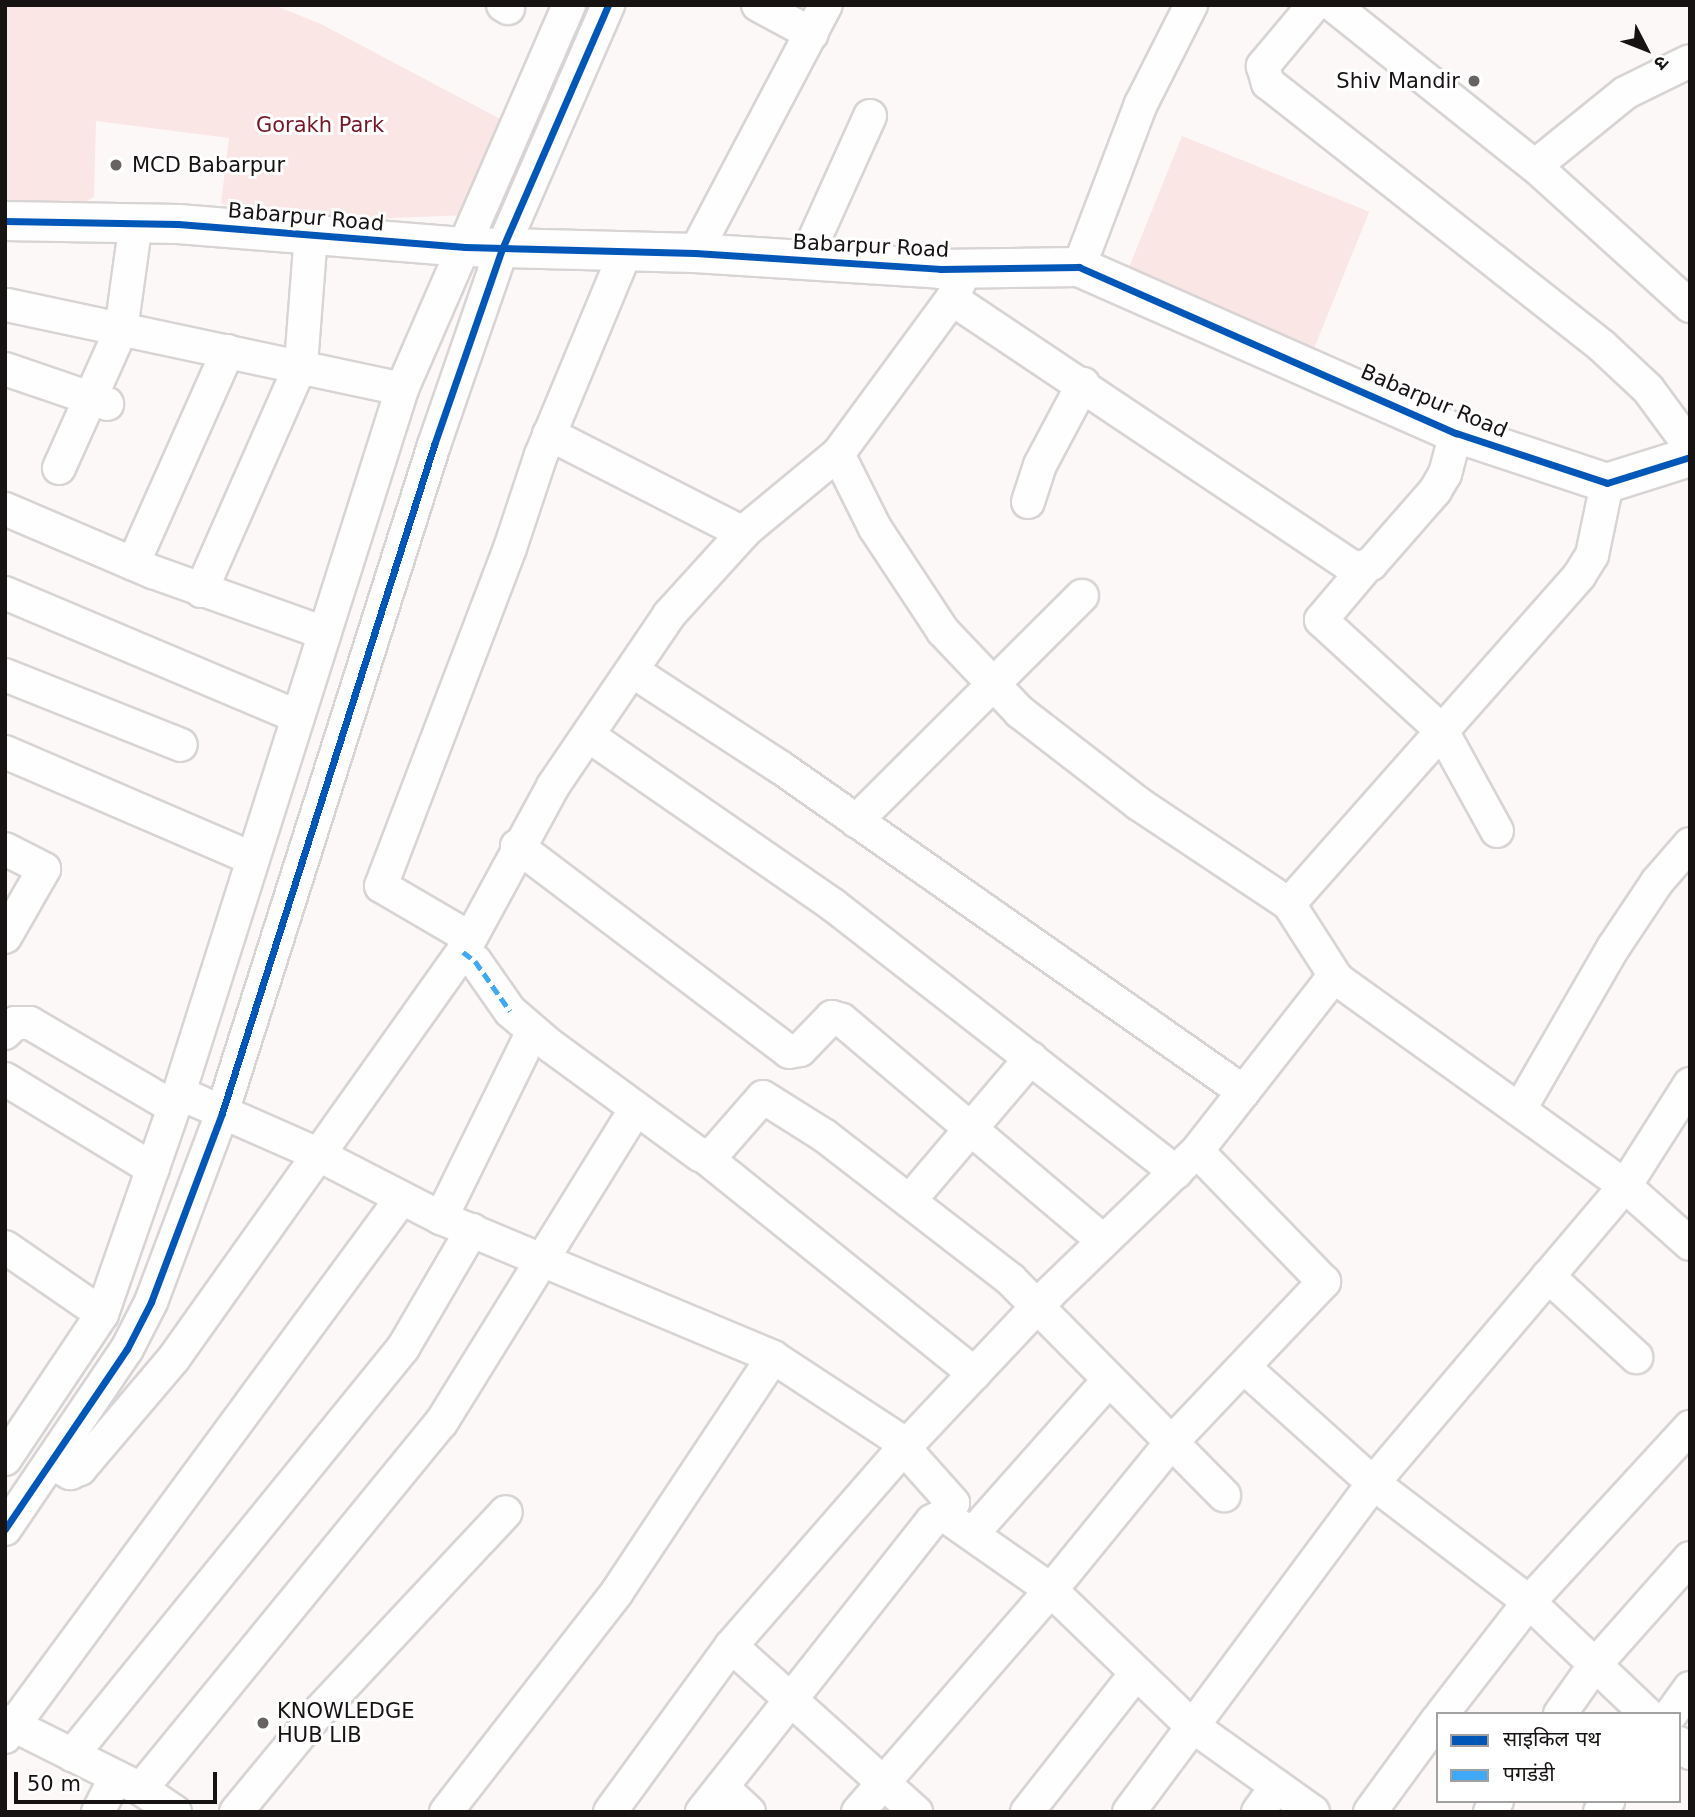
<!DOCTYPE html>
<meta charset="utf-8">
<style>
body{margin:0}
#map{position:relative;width:1695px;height:1817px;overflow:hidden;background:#fdf8f8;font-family:"DejaVu Sans","Noto Sans Devanagari",sans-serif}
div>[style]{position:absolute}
.green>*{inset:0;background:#fbe6e6;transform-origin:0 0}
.roads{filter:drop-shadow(2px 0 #d8d4d4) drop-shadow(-2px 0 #d8d4d4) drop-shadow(0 2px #d8d4d4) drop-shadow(0 -2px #d8d4d4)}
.street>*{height:32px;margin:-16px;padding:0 16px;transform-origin:16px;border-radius:16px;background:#fffefe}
.secondary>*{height:38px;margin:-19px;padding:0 19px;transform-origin:19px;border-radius:19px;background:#fffefe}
.quiet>*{height:5px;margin-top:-2.5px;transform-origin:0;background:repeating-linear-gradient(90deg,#3fa9f5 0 10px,transparent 0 15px)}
.cycleway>*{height:7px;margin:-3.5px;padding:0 3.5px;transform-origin:3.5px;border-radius:3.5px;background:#0057b8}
.dots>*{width:19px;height:19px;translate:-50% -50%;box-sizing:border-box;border:4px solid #fff;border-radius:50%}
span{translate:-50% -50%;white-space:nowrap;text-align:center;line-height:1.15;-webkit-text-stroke:6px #fff;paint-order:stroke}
.poi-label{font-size:21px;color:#161312}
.right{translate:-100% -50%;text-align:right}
.left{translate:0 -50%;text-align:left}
.park-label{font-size:21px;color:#781525}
.street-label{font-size:21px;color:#161312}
.frame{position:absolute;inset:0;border:7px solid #161312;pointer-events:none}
.legend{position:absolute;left:1436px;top:1712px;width:245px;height:91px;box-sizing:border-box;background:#fff;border:2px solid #a2a1a0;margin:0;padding:9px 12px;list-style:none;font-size:21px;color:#161312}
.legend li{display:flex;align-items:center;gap:14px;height:35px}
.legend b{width:35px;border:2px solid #a2a1a0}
.north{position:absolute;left:1611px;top:14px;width:70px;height:70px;-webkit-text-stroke:5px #fff;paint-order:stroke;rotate:132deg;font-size:19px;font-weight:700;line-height:28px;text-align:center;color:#161312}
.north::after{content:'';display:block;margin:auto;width:24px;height:32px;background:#161312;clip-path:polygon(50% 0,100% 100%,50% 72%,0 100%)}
.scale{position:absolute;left:14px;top:1772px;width:203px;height:32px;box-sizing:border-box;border:4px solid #161312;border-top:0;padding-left:9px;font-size:21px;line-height:24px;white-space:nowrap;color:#161312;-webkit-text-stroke:5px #fff;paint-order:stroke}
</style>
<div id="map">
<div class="green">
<div style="clip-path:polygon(5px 5px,274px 5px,321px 24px,504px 121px,470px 215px,368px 219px,245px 213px,221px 203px,229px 138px,96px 121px,94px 197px,79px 205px,5px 204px)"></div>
<div style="left:1182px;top:136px;width:202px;height:147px;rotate:22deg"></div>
</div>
<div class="roads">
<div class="street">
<div style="left:503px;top:5px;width:6px;rotate:31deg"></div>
<div style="left:758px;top:5px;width:61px;rotate:28.2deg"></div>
<div style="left:1314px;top:5px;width:80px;rotate:129.9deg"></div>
<div style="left:1263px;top:66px;width:18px;rotate:74deg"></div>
<div style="left:1268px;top:83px;width:425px;rotate:38.2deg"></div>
<div style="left:1602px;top:346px;width:63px;rotate:43.1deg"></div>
<div style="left:1648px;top:389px;width:71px;rotate:53.6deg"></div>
<div style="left:1333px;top:5px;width:258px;rotate:38.6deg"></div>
<div style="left:1535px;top:166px;width:209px;rotate:42.1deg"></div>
<div style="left:1535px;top:166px;width:116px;rotate:-39deg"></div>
<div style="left:1625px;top:93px;width:72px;rotate:-26.2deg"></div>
<div style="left:695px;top:253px;width:280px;rotate:-62.2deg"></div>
<div style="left:805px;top:260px;width:158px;rotate:-65.7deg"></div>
<div style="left:1079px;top:267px;width:174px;rotate:-69.2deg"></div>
<div style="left:1141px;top:104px;width:111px;rotate:-63.2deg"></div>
<div style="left:952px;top:299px;width:486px;rotate:33.8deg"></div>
<div style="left:1356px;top:569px;width:16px;rotate:-18deg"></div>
<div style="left:1371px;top:564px;width:97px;rotate:-48.8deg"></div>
<div style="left:1435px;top:491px;width:20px;rotate:-60deg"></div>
<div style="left:1445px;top:474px;width:42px;rotate:-75deg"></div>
<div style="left:7px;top:305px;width:404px;rotate:12deg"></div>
<div style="left:5px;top:369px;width:108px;rotate:18.9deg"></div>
<div style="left:549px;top:434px;width:218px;rotate:27deg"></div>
<div style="left:838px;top:454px;width:83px;rotate:63.4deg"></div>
<div style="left:875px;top:528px;width:123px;rotate:56.6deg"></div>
<div style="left:943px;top:631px;width:112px;rotate:46.5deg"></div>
<div style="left:1020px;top:712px;width:150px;rotate:37.7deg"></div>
<div style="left:1139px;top:804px;width:180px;rotate:33.7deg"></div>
<div style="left:1289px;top:904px;width:89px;rotate:57.4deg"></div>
<div style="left:1337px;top:979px;width:355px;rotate:35.7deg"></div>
<div style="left:1625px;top:1186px;width:87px;rotate:41.7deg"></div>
<div style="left:59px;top:468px;width:151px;rotate:-65.8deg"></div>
<div style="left:121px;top:330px;width:109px;rotate:-82.1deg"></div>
<div style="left:1028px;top:502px;width:39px;rotate:-72deg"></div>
<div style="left:1040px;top:465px;width:92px;rotate:-62deg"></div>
<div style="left:5px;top:509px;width:161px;rotate:23.1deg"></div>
<div style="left:153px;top:572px;width:182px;rotate:19.6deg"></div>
<div style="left:133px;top:564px;width:233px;rotate:-66deg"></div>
<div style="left:1365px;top:568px;width:68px;rotate:130.2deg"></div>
<div style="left:1321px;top:620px;width:164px;rotate:42.5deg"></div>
<div style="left:1442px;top:731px;width:114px;rotate:61.2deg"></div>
<div style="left:201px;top:591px;width:248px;rotate:-66.2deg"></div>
<div style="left:301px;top:364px;width:129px;rotate:-85.6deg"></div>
<div style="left:5px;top:593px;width:318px;rotate:22.9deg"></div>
<div style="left:634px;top:672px;width:174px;rotate:33.1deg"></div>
<div style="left:780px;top:767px;width:566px;rotate:35.01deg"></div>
<div style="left:5px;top:675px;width:189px;rotate:21.7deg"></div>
<div style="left:589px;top:736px;width:297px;rotate:34.7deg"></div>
<div style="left:833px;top:905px;width:435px;rotate:37.9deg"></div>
<div style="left:5px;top:752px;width:270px;rotate:23.3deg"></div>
<div style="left:856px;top:821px;width:319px;rotate:-44.9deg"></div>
<div style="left:517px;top:846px;width:341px;rotate:37.1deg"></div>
<div style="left:789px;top:1052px;width:11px;rotate:-10deg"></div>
<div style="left:800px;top:1050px;width:46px;rotate:-45.9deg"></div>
<div style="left:832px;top:1017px;width:10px;rotate:17deg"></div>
<div style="left:842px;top:1020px;width:341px;rotate:40.2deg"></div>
<div style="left:5px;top:849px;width:44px;rotate:27.1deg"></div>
<div style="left:44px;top:869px;width:78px;rotate:119.8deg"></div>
<div style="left:1289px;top:904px;width:438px;rotate:-48.5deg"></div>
<div style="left:1579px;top:576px;width:25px;rotate:-58deg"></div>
<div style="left:1592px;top:555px;width:74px;rotate:-78.2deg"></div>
<div style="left:470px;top:938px;width:103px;rotate:-149.7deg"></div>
<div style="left:381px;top:886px;width:362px;rotate:-69.1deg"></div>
<div style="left:510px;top:548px;width:98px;rotate:-71.6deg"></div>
<div style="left:541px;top:455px;width:221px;rotate:-67.4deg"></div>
<div style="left:463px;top:952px;width:15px;rotate:37deg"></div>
<div style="left:475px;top:961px;width:61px;rotate:55deg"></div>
<div style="left:510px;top:1011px;width:54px;rotate:40.5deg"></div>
<div style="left:551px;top:1046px;width:185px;rotate:36.2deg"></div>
<div style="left:700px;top:1155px;width:14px;rotate:-8deg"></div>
<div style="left:714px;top:1153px;width:74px;rotate:-48.8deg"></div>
<div style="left:763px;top:1097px;width:73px;rotate:32.2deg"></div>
<div style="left:825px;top:1136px;width:235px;rotate:37.7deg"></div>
<div style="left:1011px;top:1280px;width:303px;rotate:45.3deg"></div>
<div style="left:5px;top:1033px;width:14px;rotate:-45deg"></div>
<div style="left:15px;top:1023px;width:15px"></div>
<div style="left:30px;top:1023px;width:166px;rotate:30.4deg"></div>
<div style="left:5px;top:1079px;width:173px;rotate:31.3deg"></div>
<div style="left:179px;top:1093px;width:151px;rotate:23.8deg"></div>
<div style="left:317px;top:1154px;width:140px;rotate:27.3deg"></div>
<div style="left:441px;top:1218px;width:360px;rotate:22.7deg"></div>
<div style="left:773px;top:1357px;width:160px;rotate:33.3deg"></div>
<div style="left:1520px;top:1109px;width:186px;rotate:-60deg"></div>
<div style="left:1613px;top:948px;width:79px;rotate:-56.3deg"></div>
<div style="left:1657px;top:882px;width:50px;rotate:-49deg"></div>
<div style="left:705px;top:1157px;width:346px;rotate:38.8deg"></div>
<div style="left:911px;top:1199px;width:185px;rotate:-49.6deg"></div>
<div style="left:441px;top:1218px;width:208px;rotate:-63.8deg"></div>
<div style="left:5px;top:1247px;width:118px;rotate:34.6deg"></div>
<div style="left:1548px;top:1276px;width:120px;rotate:42.6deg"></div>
<div style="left:1246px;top:1369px;width:171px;rotate:41.9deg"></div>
<div style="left:1373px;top:1483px;width:196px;rotate:37.3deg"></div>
<div style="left:1529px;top:1602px;width:163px;rotate:43.5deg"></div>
<div style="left:5px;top:1459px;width:174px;rotate:-56.2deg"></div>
<div style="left:102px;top:1314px;width:234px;rotate:-70.8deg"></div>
<div style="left:179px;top:1093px;width:738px;rotate:-72.42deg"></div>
<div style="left:402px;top:389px;width:419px;rotate:-66.5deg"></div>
<div style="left:52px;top:1463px;width:21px;rotate:29deg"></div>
<div style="left:70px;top:1473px;width:11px;rotate:-22deg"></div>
<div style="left:80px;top:1469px;width:145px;rotate:-49.7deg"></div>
<div style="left:174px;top:1358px;width:498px;rotate:-54.6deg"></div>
<div style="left:463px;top:952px;width:189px;rotate:-61.5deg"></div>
<div style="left:553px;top:786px;width:207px;rotate:-55.8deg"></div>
<div style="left:669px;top:615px;width:115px;rotate:-47.8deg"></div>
<div style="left:746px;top:530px;width:119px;rotate:-39.6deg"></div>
<div style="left:838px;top:454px;width:192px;rotate:-53.7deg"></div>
<div style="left:952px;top:299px;width:34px;rotate:-66deg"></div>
<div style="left:944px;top:1515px;width:131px;rotate:35deg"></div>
<div style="left:1051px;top:1590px;width:194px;rotate:44deg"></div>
<div style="left:1191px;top:1725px;width:150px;rotate:35.5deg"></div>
<div style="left:5px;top:1529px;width:217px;rotate:-55.9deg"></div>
<div style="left:127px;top:1349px;width:53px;rotate:-62.9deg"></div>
<div style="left:151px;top:1302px;width:202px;rotate:-69.4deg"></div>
<div style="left:222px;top:1113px;width:701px;rotate:-72.39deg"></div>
<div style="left:434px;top:445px;width:207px;rotate:-70.9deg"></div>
<div style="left:502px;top:249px;width:266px;rotate:-66.5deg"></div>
<div style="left:974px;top:1532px;width:202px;rotate:-48.4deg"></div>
<div style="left:731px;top:1646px;width:249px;rotate:41.9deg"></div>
<div style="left:1442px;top:1714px;width:142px;rotate:-52.2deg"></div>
<div style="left:1529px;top:1602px;width:238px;rotate:-47.4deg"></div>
<div style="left:1560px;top:1714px;width:59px;rotate:-54.7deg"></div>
<div style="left:1594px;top:1666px;width:144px;rotate:-48.4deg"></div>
<div style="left:1671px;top:1714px;width:32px;rotate:-54deg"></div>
<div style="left:5px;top:1721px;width:152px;rotate:26.6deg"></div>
<div style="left:141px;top:1789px;width:41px;rotate:34.1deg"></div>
<div style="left:5px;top:1737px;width:669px;rotate:-53.63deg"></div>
<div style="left:1679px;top:1743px;width:15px;rotate:42deg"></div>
<div style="left:72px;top:1755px;width:525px;rotate:-50.88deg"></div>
<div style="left:403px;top:1348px;width:137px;rotate:-59.7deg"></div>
<div style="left:722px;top:1787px;width:37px;rotate:43deg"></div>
<div style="left:141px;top:1789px;width:473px;rotate:-50.7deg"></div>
<div style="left:441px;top:1423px;width:368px;rotate:-58.2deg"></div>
<div style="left:98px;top:1812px;width:39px;rotate:-63deg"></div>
<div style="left:236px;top:1812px;width:124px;rotate:-50.5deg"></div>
<div style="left:315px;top:1716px;width:279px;rotate:-46.9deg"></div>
<div style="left:446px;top:1812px;width:279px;rotate:-52.1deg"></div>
<div style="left:617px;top:1592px;width:282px;rotate:-56.4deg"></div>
<div style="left:610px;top:1812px;width:205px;rotate:-53.9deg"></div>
<div style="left:731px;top:1646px;width:263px;rotate:-48.9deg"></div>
<div style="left:904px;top:1448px;width:213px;rotate:-46.7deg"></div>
<div style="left:1050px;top:1293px;width:204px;rotate:-44deg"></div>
<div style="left:1197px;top:1151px;width:211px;rotate:-51.9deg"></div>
<div style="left:1327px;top:985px;width:12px;rotate:-31deg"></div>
<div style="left:702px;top:1812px;width:371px;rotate:-51.7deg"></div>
<div style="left:932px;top:1521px;width:13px;rotate:-27deg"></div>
<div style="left:944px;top:1515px;width:15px;rotate:-53deg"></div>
<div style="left:953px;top:1503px;width:74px;rotate:-131.7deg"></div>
<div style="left:858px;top:1812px;width:294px;rotate:-49deg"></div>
<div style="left:1051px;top:1590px;width:188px;rotate:-50.8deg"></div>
<div style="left:1170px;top:1444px;width:224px;rotate:-46.5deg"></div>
<div style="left:1324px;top:1282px;width:182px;rotate:-134.1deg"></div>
<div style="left:1027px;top:1812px;width:174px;rotate:-51.8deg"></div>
<div style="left:1129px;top:1812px;width:410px;rotate:-53.4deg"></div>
<div style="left:1373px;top:1483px;width:390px;rotate:-49.7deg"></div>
<div style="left:1625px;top:1186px;width:121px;rotate:-57.5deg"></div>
<div style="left:1258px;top:1812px;width:32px;rotate:-54deg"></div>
<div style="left:1370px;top:1812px;width:115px;rotate:-53.8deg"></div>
<div style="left:1490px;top:1812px;width:13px;rotate:-58deg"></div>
<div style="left:1600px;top:1812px;width:14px;rotate:-54deg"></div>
</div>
<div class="secondary">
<div style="left:5px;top:221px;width:173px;rotate:1deg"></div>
<div style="left:178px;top:224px;width:288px;rotate:4.6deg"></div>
<div style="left:465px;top:247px;width:230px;rotate:1.5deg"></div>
<div style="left:695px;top:253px;width:246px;rotate:3.7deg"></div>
<div style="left:940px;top:269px;width:139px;rotate:-0.8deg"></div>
<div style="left:1079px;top:267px;width:412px;rotate:23.8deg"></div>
<div style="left:1456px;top:433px;width:159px;rotate:18.3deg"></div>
<div style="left:1607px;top:483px;width:87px;rotate:-17.4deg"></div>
</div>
</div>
<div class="quiet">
<div style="left:463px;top:952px;width:15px;rotate:37deg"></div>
<div style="left:475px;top:961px;width:61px;rotate:55deg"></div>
</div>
<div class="cycleway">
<div style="left:5px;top:221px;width:173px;rotate:1deg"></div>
<div style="left:178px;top:224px;width:288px;rotate:4.6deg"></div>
<div style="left:465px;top:247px;width:230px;rotate:1.5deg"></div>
<div style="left:695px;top:253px;width:246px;rotate:3.7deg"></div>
<div style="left:940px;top:269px;width:139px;rotate:-0.8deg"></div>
<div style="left:1079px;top:267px;width:412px;rotate:23.8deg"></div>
<div style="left:1456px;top:433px;width:159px;rotate:18.3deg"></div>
<div style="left:1607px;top:483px;width:87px;rotate:-17.4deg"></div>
<div style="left:5px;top:1529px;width:217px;rotate:-55.9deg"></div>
<div style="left:127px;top:1349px;width:53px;rotate:-62.9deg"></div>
<div style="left:151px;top:1302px;width:202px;rotate:-69.4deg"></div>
<div style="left:222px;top:1113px;width:701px;rotate:-72.39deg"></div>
<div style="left:434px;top:445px;width:207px;rotate:-70.9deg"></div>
<div style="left:502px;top:249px;width:266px;rotate:-66.5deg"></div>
</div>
<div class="dots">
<div style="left:1474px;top:81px;background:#676362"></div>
<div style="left:116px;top:165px;background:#676362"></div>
<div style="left:263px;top:1723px;background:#676362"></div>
</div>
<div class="poi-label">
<span class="right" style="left:1460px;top:81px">Shiv Mandir</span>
<span class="left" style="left:132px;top:165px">MCD Babarpur</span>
<span class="left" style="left:277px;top:1723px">KNOWLEDGE<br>HUB LIB</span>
</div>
<div class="park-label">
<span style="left:320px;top:125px">Gorakh Park</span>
</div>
<div class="street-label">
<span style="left:306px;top:217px;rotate:5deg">Babarpur Road</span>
<span style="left:871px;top:246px;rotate:3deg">Babarpur Road</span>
<span style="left:1434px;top:401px;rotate:23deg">Babarpur Road</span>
</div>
<div class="frame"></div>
<ul class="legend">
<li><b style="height:9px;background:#0057b8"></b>साइकिल पथ</li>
<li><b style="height:9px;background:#3fa9f5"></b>पगडंडी</li>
</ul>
<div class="north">उ</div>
<div class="scale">50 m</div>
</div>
